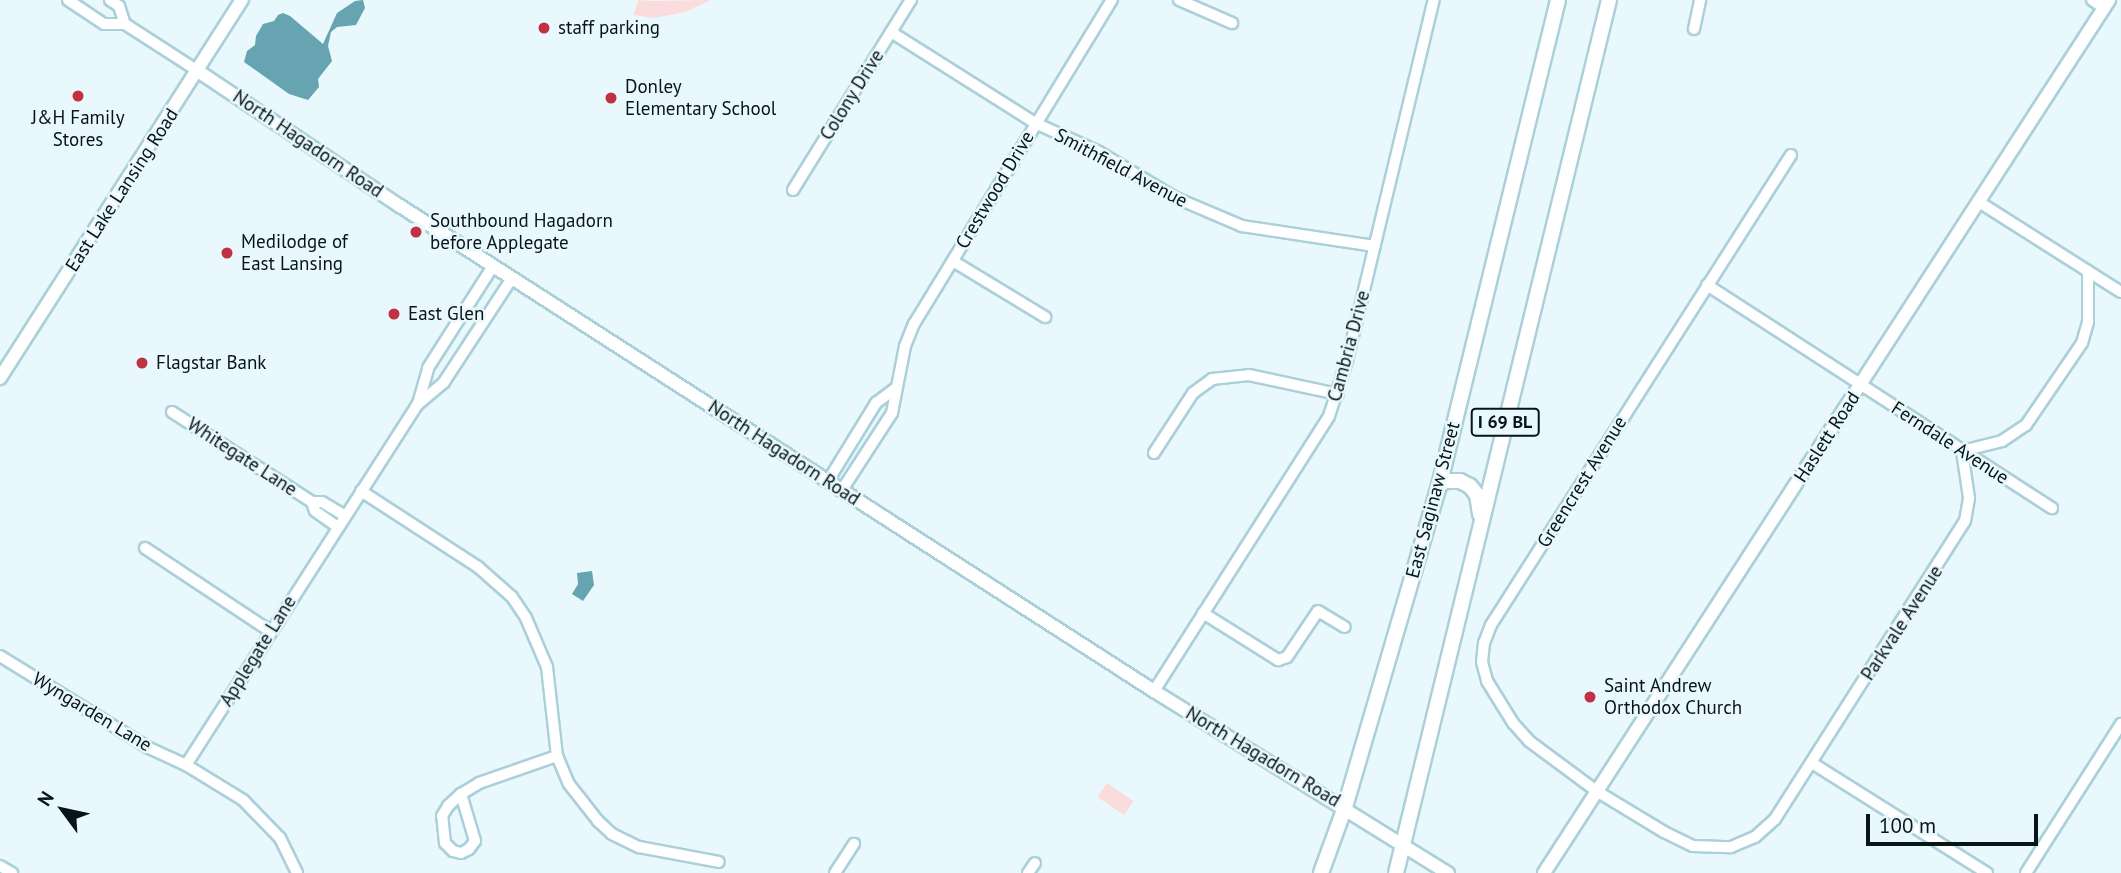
<!DOCTYPE html>
<style>
body{margin:0}
#map{position:relative;width:2121px;height:873px;overflow:hidden;background:#e9f8fc;font-family:"PT Sans",sans-serif}
div>[style]{position:absolute}
.green>*{inset:0;background:#fadcdc;transform-origin:0 0}
.water>*{inset:0;background:#67a4b1}
.roads{filter:drop-shadow(2px 0 #aad0d9) drop-shadow(-2px 0 #aad0d9) drop-shadow(0 2px #aad0d9) drop-shadow(0 -2px #aad0d9)}
.minor>*{height:10px;margin:-5px;padding:0 5px;transform-origin:5px;border-radius:5px;background:#fff}
.tertiary>*{height:12px;margin:-6px;padding:0 6px;transform-origin:6px;border-radius:6px;background:#fff}
.secondary>*{height:12px;margin:-6px;padding:0 6px;transform-origin:6px;border-radius:6px;background:#fff}
.primary>*{height:14px;margin:-7px;padding:0 7px;transform-origin:7px;border-radius:7px;background:#fff}
.dots>*{width:19px;height:19px;translate:-50% -50%;box-sizing:border-box;border:4px solid #e9f8fc;border-radius:50%}
span{translate:-50% -50%;white-space:nowrap;text-align:center;line-height:1.15;-webkit-text-stroke:5px #e9f8fc;paint-order:stroke}
.shield-label span{padding:2px 5px;background:#e9f8fc;border:2px solid;border-radius:5px;-webkit-text-stroke-width:0}
.shield-label{font-size:18px;color:#071518;font-weight:700}
.poi-label{font-size:19px;color:#071518}
.left{translate:0 -50%;text-align:left}
.street-label{font-size:19px;color:#071518}
.north{position:absolute;left:28px;top:775px;width:70px;height:70px;-webkit-text-stroke:5px #e9f8fc;paint-order:stroke;rotate:303deg;font-size:19px;font-weight:700;line-height:28px;text-align:center;color:#071518}
.north::after{content:'';display:block;margin:auto;width:24px;height:32px;background:#071518;clip-path:polygon(50% 0,100% 100%,50% 72%,0 100%)}
.scale{position:absolute;left:1866px;top:814px;width:172px;height:32px;box-sizing:border-box;border:4px solid #071518;border-top:0;padding-left:9px;font-size:21px;line-height:24px;white-space:nowrap;color:#071518;-webkit-text-stroke:5px #e9f8fc;paint-order:stroke}
</style>
<div id="map">
<div class="green">
<div style="clip-path:polygon(639px 0,653px 1px,711px 0,685px 12px,654px 18px,633px 15px)"></div>
<div style="left:1107px;top:783px;width:32px;height:17px;rotate:34deg"></div>
</div>
<div class="water">
<div style="clip-path:polygon(363px 0,365px 8px,356px 25px,337px 27px,331px 32px,328px 46px,332px 61px,318px 79px,319px 87px,308px 100px,289px 94px,244px 62px,247px 51px,255px 45px,256px 36px,263px 24px,274px 21px,278px 15px,283px 13px,290px 16px,323px 44px,337px 13px,355px 1px)"></div>
<div style="clip-path:polygon(592px 571px,594px 585px,583px 601px,572px 594px,578px 584px,577px 573px)"></div>
</div>
<div class="roads">
<div class="minor">
<div style="left:68px;top:0;width:43px;rotate:33.7deg"></div>
<div style="left:104px;top:24px;width:21px"></div>
<div style="left:125px;top:24px;width:87px;rotate:32.8deg"></div>
<div style="left:110px;top:0;width:11px;rotate:34deg"></div>
<div style="left:119px;top:6px;width:19px;rotate:72deg"></div>
<div style="left:1179px;top:0;width:58px;rotate:23.5deg"></div>
<div style="left:2092px;top:0;width:14px;rotate:34deg"></div>
<div style="left:1694px;top:29px;width:30px;rotate:-78deg"></div>
<div style="left:891px;top:32px;width:170px;rotate:32.3deg"></div>
<div style="left:1035px;top:123px;width:70px;rotate:24.4deg"></div>
<div style="left:1099px;top:152px;width:90px;rotate:30.9deg"></div>
<div style="left:1176px;top:198px;width:72px;rotate:23deg"></div>
<div style="left:1242px;top:226px;width:134px;rotate:8.6deg"></div>
<div style="left:1791px;top:155px;width:558px;rotate:122.55deg"></div>
<div style="left:1491px;top:625px;width:19px;rotate:111deg"></div>
<div style="left:1484px;top:643px;width:19px;rotate:96deg"></div>
<div style="left:1482px;top:662px;width:20px;rotate:75deg"></div>
<div style="left:1487px;top:681px;width:49px;rotate:58.2deg"></div>
<div style="left:1513px;top:723px;width:24px;rotate:48deg"></div>
<div style="left:1529px;top:741px;width:86px;rotate:36.5deg"></div>
<div style="left:1598px;top:792px;width:77px;rotate:31.2deg"></div>
<div style="left:1664px;top:832px;width:32px;rotate:26deg"></div>
<div style="left:1693px;top:846px;width:38px;rotate:2deg"></div>
<div style="left:1731px;top:847px;width:26px;rotate:-23deg"></div>
<div style="left:1755px;top:837px;width:27px;rotate:-42deg"></div>
<div style="left:1775px;top:819px;width:353px;rotate:-57.5deg"></div>
<div style="left:1965px;top:521px;width:23px;rotate:-80deg"></div>
<div style="left:1969px;top:498px;width:48px;rotate:-98.5deg"></div>
<div style="left:1962px;top:451px;width:41px;rotate:-14deg"></div>
<div style="left:2002px;top:441px;width:29px;rotate:-34deg"></div>
<div style="left:2026px;top:425px;width:99px;rotate:-55.7deg"></div>
<div style="left:2082px;top:343px;width:22px;rotate:-74deg"></div>
<div style="left:2088px;top:322px;width:51px;rotate:-90deg"></div>
<div style="left:793px;top:190px;width:224px;rotate:-58.2deg"></div>
<div style="left:1979px;top:202px;width:168px;rotate:32.4deg"></div>
<div style="left:953px;top:261px;width:108px;rotate:31.3deg"></div>
<div style="left:1707px;top:285px;width:411px;rotate:32.9deg"></div>
<div style="left:418px;top:404px;width:37px;rotate:-74deg"></div>
<div style="left:428px;top:368px;width:121px;rotate:-57.5deg"></div>
<div style="left:172px;top:412px;width:166px;rotate:32.7deg"></div>
<div style="left:312px;top:502px;width:10px"></div>
<div style="left:322px;top:502px;width:27px;rotate:31deg"></div>
<div style="left:1154px;top:453px;width:72px;rotate:-57deg"></div>
<div style="left:1193px;top:393px;width:24px;rotate:-36deg"></div>
<div style="left:1212px;top:379px;width:37px;rotate:-6deg"></div>
<div style="left:1249px;top:375px;width:91px;rotate:12.1deg"></div>
<div style="left:828px;top:481px;width:92px;rotate:-58.4deg"></div>
<div style="left:876px;top:403px;width:25px;rotate:-37deg"></div>
<div style="left:842px;top:490px;width:92px;rotate:-57deg"></div>
<div style="left:892px;top:413px;width:68px;rotate:-79deg"></div>
<div style="left:905px;top:346px;width:24px;rotate:-68deg"></div>
<div style="left:914px;top:324px;width:380px;rotate:-58.6deg"></div>
<div style="left:361px;top:491px;width:140px;rotate:33deg"></div>
<div style="left:478px;top:567px;width:45px;rotate:41.4deg"></div>
<div style="left:512px;top:597px;width:25px;rotate:56deg"></div>
<div style="left:526px;top:618px;width:53px;rotate:66.8deg"></div>
<div style="left:547px;top:667px;width:90px;rotate:83.6deg"></div>
<div style="left:557px;top:756px;width:30px;rotate:67deg"></div>
<div style="left:569px;top:784px;width:47px;rotate:51.9deg"></div>
<div style="left:598px;top:821px;width:19px;rotate:43deg"></div>
<div style="left:612px;top:834px;width:30px;rotate:26deg"></div>
<div style="left:639px;top:847px;width:81px;rotate:10.6deg"></div>
<div style="left:312px;top:502px;width:9px;rotate:72deg"></div>
<div style="left:315px;top:511px;width:28px;rotate:35deg"></div>
<div style="left:145px;top:548px;width:150px;rotate:33.6deg"></div>
<div style="left:1203px;top:613px;width:89px;rotate:32.1deg"></div>
<div style="left:1278px;top:660px;width:9px;rotate:-18deg"></div>
<div style="left:1287px;top:657px;width:55px;rotate:-56deg"></div>
<div style="left:1318px;top:611px;width:31px;rotate:31deg"></div>
<div style="left:0;top:656px;width:175px;rotate:31.7deg"></div>
<div style="left:149px;top:748px;width:41px;rotate:24.7deg"></div>
<div style="left:186px;top:765px;width:67px;rotate:31.6deg"></div>
<div style="left:243px;top:800px;width:53px;rotate:45.8deg"></div>
<div style="left:280px;top:838px;width:39px;rotate:64deg"></div>
<div style="left:1154px;top:691px;width:326px;rotate:-57.5deg"></div>
<div style="left:1329px;top:416px;width:58px;rotate:-71.9deg"></div>
<div style="left:1347px;top:361px;width:371px;rotate:-76.5deg"></div>
<div style="left:1812px;top:763px;width:207px;rotate:32.2deg"></div>
<div style="left:186px;top:765px;width:428px;rotate:-57.3deg"></div>
<div style="left:417px;top:405px;width:35px;rotate:-40deg"></div>
<div style="left:444px;top:382px;width:124px;rotate:-56.8deg"></div>
<div style="left:461px;top:794px;width:49px;rotate:73.4deg"></div>
<div style="left:475px;top:841px;width:10px;rotate:127deg"></div>
<div style="left:469px;top:849px;width:9px;rotate:153deg"></div>
<div style="left:461px;top:853px;width:8px;rotate:-166deg"></div>
<div style="left:453px;top:851px;width:11px;rotate:-135deg"></div>
<div style="left:445px;top:843px;width:27px;rotate:-96deg"></div>
<div style="left:442px;top:816px;width:12px;rotate:-59deg"></div>
<div style="left:448px;top:806px;width:18px;rotate:-43deg"></div>
<div style="left:461px;top:794px;width:21px;rotate:-31deg"></div>
<div style="left:479px;top:783px;width:83px;rotate:-19.1deg"></div>
<div style="left:0;top:866px;width:14px;rotate:30deg"></div>
<div style="left:835px;top:873px;width:35px;rotate:-57deg"></div>
<div style="left:1028px;top:873px;width:12px;rotate:-55deg"></div>
<div style="left:2026px;top:873px;width:177px;rotate:-57.5deg"></div>
</div>
<div class="tertiary">
<div style="left:198px;top:71px;width:243px;rotate:33.8deg"></div>
<div style="left:400px;top:206px;width:897px;rotate:32.75deg"></div>
<div style="left:1154px;top:691px;width:346px;rotate:31.8deg"></div>
</div>
<div class="secondary">
<div style="left:0;top:378px;width:449px;rotate:-57.4deg"></div>
<div style="left:1544px;top:873px;width:1040px;rotate:-57.09deg"></div>
</div>
<div class="primary">
<div style="left:1439px;top:486px;width:8px;rotate:-40deg"></div>
<div style="left:1445px;top:481px;width:15px"></div>
<div style="left:1460px;top:481px;width:11px;rotate:27deg"></div>
<div style="left:1470px;top:486px;width:11px;rotate:52deg"></div>
<div style="left:1477px;top:495px;width:20px;rotate:81deg"></div>
<div style="left:1321px;top:873px;width:70px;rotate:-70deg"></div>
<div style="left:1345px;top:807px;width:334px;rotate:-73.7deg"></div>
<div style="left:1439px;top:486px;width:500px;rotate:-76.24deg"></div>
<div style="left:1396px;top:873px;width:899px;rotate:-76.29deg"></div>
</div>
</div>
<div class="dots">
<div style="left:544px;top:28px;background:#c13143"></div>
<div style="left:78px;top:96px;background:#c13143"></div>
<div style="left:611px;top:98px;background:#c13143"></div>
<div style="left:416px;top:232px;background:#c13143"></div>
<div style="left:227px;top:253px;background:#c13143"></div>
<div style="left:394px;top:314px;background:#c13143"></div>
<div style="left:142px;top:363px;background:#c13143"></div>
<div style="left:1590px;top:697px;background:#c13143"></div>
</div>
<div class="shield-label">
<span style="left:1505px;top:422px">I 69 BL</span>
</div>
<div class="poi-label">
<span class="left" style="left:558px;top:28px">staff parking</span>
<span class="left" style="left:625px;top:98px">Donley<br>Elementary School</span>
<span style="left:78px;top:129px">J&amp;H Family<br>Stores</span>
<span class="left" style="left:430px;top:232px">Southbound Hagadorn<br>before Applegate</span>
<span class="left" style="left:241px;top:253px">Medilodge of<br>East Lansing</span>
<span class="left" style="left:408px;top:314px">East Glen</span>
<span class="left" style="left:156px;top:363px">Flagstar Bank</span>
<span class="left" style="left:1604px;top:697px">Saint Andrew<br>Orthodox Church</span>
</div>
<div class="street-label">
<span style="left:852px;top:95px;rotate:-58deg">Colony Drive</span>
<span style="left:308px;top:144px;rotate:34deg">North Hagadorn Road</span>
<span style="left:1121px;top:168px;rotate:28deg">Smithfield Avenue</span>
<span style="left:122px;top:190px;rotate:-57deg">East Lake Lansing Road</span>
<span style="left:995px;top:190px;rotate:-59deg">Crestwood Drive</span>
<span style="left:1349px;top:346px;rotate:-75deg">Cambria Drive</span>
<span style="left:1827px;top:437px;rotate:-57deg">Haslett Road</span>
<span style="left:1950px;top:443px;rotate:33deg">Ferndale Avenue</span>
<span style="left:784px;top:453px;rotate:33deg">North Hagadorn Road</span>
<span style="left:242px;top:457px;rotate:33deg">Whitegate Lane</span>
<span style="left:1582px;top:482px;rotate:-58deg">Greencrest Avenue</span>
<span style="left:1433px;top:500px;rotate:-75deg">East Saginaw Street</span>
<span style="left:1902px;top:623px;rotate:-57deg">Parkvale Avenue</span>
<span style="left:258px;top:651px;rotate:-58deg">Applegate Lane</span>
<span style="left:92px;top:712px;rotate:31deg">Wyngarden Lane</span>
<span style="left:1263px;top:757px;rotate:31deg">North Hagadorn Road</span>
</div>
<div class="north">N</div>
<div class="scale">100 m</div>
</div>
